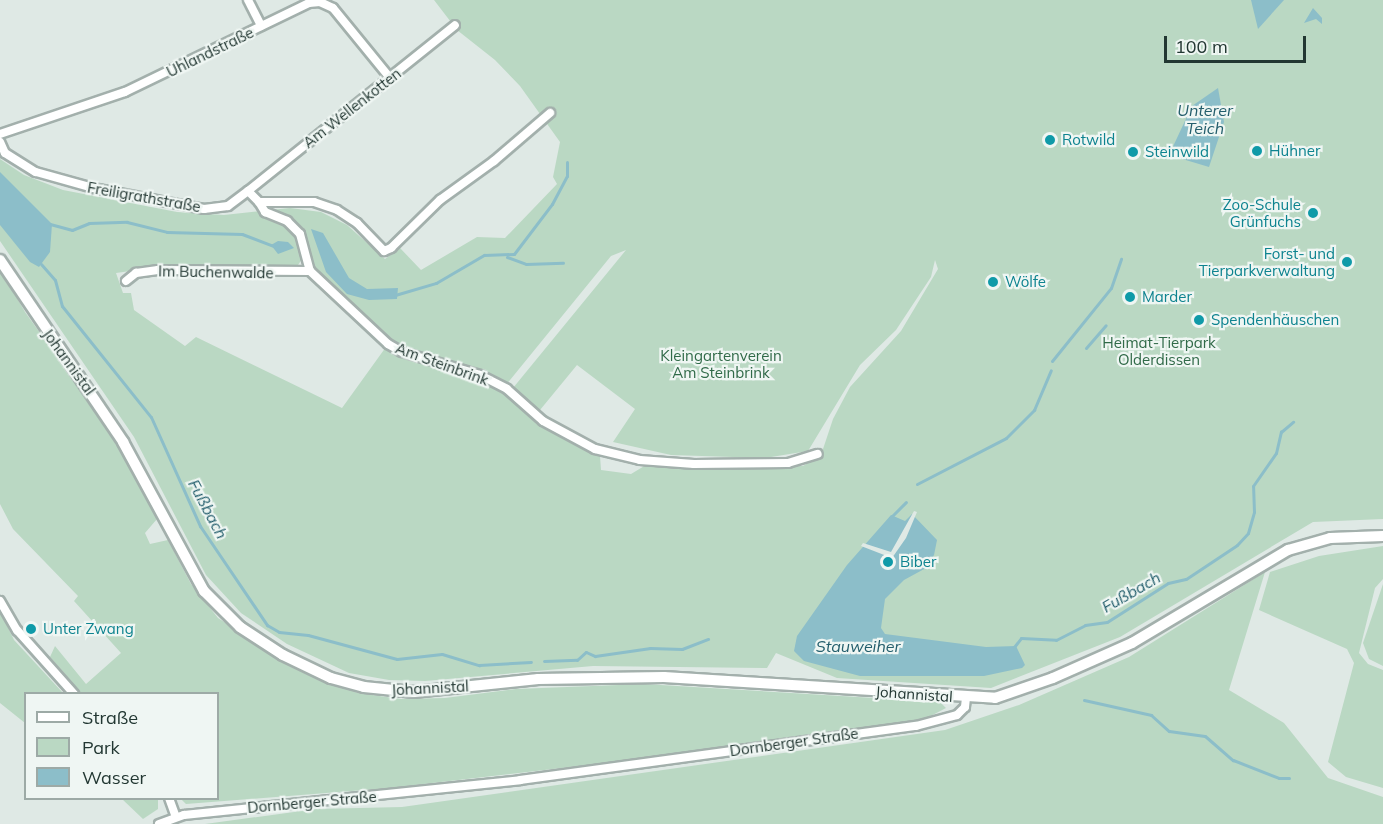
<!DOCTYPE html>
<meta charset="utf-8">
<style>
body{margin:0}
#map{position:relative;width:1383px;height:824px;overflow:hidden;background:#dfe9e5;font-family:Mulish,sans-serif}
div>[style]{position:absolute}
.green>*{inset:0;background:#bad8c3}
.water>*{inset:0;background:#8cbec9}
.pier>*{inset:0;background:#dfe9e5}
.stream>*{height:3px;margin:-1.5px;padding:0 1.5px;transform-origin:1.5px;border-radius:1.5px;background:#8cbec9}
.roads{filter:drop-shadow(2px 0 #a3b0ac) drop-shadow(-2px 0 #a3b0ac) drop-shadow(0 2px #a3b0ac) drop-shadow(0 -2px #a3b0ac)}
.street>*{height:8px;margin:-4px;padding:0 4px;transform-origin:4px;border-radius:4px;background:#fff}
.secondary>*{height:10px;margin:-5px;padding:0 5px;transform-origin:5px;border-radius:5px;background:#fff}
.dots>*{width:16px;height:16px;translate:-50% -50%;box-sizing:border-box;border:3px solid #eff6f3;border-radius:50%}
span{translate:-50% -50%;white-space:nowrap;text-align:center;line-height:1.15;-webkit-text-stroke:4.5px #eff6f3;paint-order:stroke}
.street-label{font-size:15px;color:#223732}
.culture-label{font-size:15px;color:#0d838f}
.left{translate:0 -50%;text-align:left}
.right{translate:-100% -50%;text-align:right}
.park-label{font-size:15px;color:#306a48}
.water-label{font-size:16px;color:#235e6c;font-style:italic}
.legend{position:absolute;left:24px;top:692px;width:195px;height:108px;box-sizing:border-box;background:#eff6f3;border:2px solid #9daaa6;margin:0;padding:8px 10px;list-style:none;font-size:18px;color:#223732}
.legend li{display:flex;align-items:center;gap:12px;height:30px}
.legend b{width:30px;border:2px solid #9daaa6}
.scale{position:absolute;left:1164px;top:36px;width:142px;height:27px;box-sizing:border-box;border:3px solid #223732;border-top:0;padding-left:8px;font-size:18px;line-height:21px;white-space:nowrap;color:#223732;-webkit-text-stroke:4px #eff6f3;paint-order:stroke}
</style>
<div id="map">
<div class="green">
<div style="clip-path:polygon(evenodd,434px 0,1383px 0,1383px 519px,1313px 522px,1120px 637px,991px 688px,837px 678px,776px 653px,767px 668px,593px 666px,425px 681px,389px 680px,349px 673px,287px 644px,241px 613px,206px 575px,134px 437px,0 241px,0 159px,24px 175px,63px 190px,177px 212px,224px 215px,290px 208px,321px 212px,347px 225px,385px 259px,400px 248px,421px 270px,477px 237px,505px 238px,557px 184px,553px 177px,560px 142px,520px 86px,495px 60px,457px 30px,434px 0,626px 250px,513px 388px,540px 410px,577px 365px,635px 409px,613px 442px,671px 455px,765px 458px,808px 451px,860px 365px,896px 330px,931px 277px,935px 260px,938px 269px,901px 331px,850px 387px,833px 419px,821px 455px,803px 466px,646px 465px,631px 474px,601px 470px,600px 456px,540px 425px,501px 391px,611px 256px,626px 250px,434px 0,302px 259px,313px 259px,317px 275px,391px 340px,342px 408px,196px 337px,185px 346px,134px 310px,131px 293px,123px 293px,116px 273px,158px 267px,296px 268px,302px 259px)"></div>
<div style="clip-path:polygon(0 269px,25px 312px,105px 424px,146px 495px,157px 519px,145px 533px,150px 544px,168px 540px,191px 584px,218px 618px,304px 673px,358px 693px,401px 699px,445px 698px,516px 689px,644px 684px,940px 702px,946px 708px,925px 719px,596px 764px,389px 788px,186px 804px,181px 799px,218px 798px,218px 694px,81px 693px,50px 657px,55px 646px,86px 684px,121px 653px,74px 601px,78px 596px,13px 529px,0 504px)"></div>
<div style="clip-path:polygon(1383px 546px,1383px 579px,1375px 588px,1359px 653px,1368px 664px,1383px 670px,1383px 788px,1346px 777px,1328px 762px,1354px 663px,1347px 649px,1259px 610px,1270px 572px,1319px 556px)"></div>
<div style="clip-path:polygon(1265px 572px,1229px 690px,1284px 723px,1328px 778px,1383px 797px,1383px 824px,205px 824px,316px 809px,402px 807px,945px 730px,1019px 705px,1129px 657px)"></div>
<div style="clip-path:polygon(1383px 584px,1383px 666px,1369px 659px,1363px 643px)"></div>
<div style="clip-path:polygon(0 611px,14px 640px,63px 693px,26px 694px,25px 723px,0 703px)"></div>
<div style="clip-path:polygon(122px 799px,158px 799px,158px 809px,143px 819px)"></div>
</div>
<div class="water">
<div style="clip-path:polygon(1251px 0,1284px 0,1258px 29px)"></div>
<div style="clip-path:polygon(1313px 8px,1322px 18px,1322px 24px,1316px 19px,1304px 23px)"></div>
<div style="clip-path:polygon(1218px 88px,1224px 122px,1209px 167px,1169px 155px,1192px 106px)"></div>
<div style="clip-path:polygon(0 172px,52px 224px,50px 252px,39px 267px,30px 262px,0 225px)"></div>
<div style="clip-path:polygon(311px 229px,323px 233px,349px 278px,367px 289px,398px 288px,397px 299px,369px 300px,347px 294px,326px 272px)"></div>
<div style="clip-path:polygon(278px 241px,288px 242px,294px 248px,278px 254px,271px 245px)"></div>
<div style="clip-path:polygon(912px 514px,937px 540px,934px 555px,926px 568px,904px 580px,885px 599px,881px 628px,885px 634px,986px 647px,1016px 646px,1025px 665px,1022px 668px,984px 676px,860px 676px,804px 661px,794px 651px,797px 636px,847px 565px,891px 515px,905px 521px)"></div>
</div>
<div class="pier">
<div style="clip-path:polygon(914px 511px,917px 512px,906px 538px,892px 558px,861px 546px,863px 543px,891px 552px)"></div>
</div>
<div class="stream">
<div style="left:50px;top:224px;width:23px;rotate:15deg"></div>
<div style="left:72px;top:230px;width:18px;rotate:-22deg"></div>
<div style="left:89px;top:223px;width:38px;rotate:-2deg"></div>
<div style="left:127px;top:222px;width:41px;rotate:14deg"></div>
<div style="left:167px;top:232px;width:75px;rotate:1.5deg"></div>
<div style="left:242px;top:234px;width:34px;rotate:21deg"></div>
<div style="left:507px;top:257px;width:20px;rotate:20deg"></div>
<div style="left:526px;top:264px;width:37px;rotate:-2deg"></div>
<div style="left:41px;top:264px;width:21px;rotate:49deg"></div>
<div style="left:55px;top:280px;width:27px;rotate:75deg"></div>
<div style="left:62px;top:306px;width:142px;rotate:51.3deg"></div>
<div style="left:151px;top:417px;width:120px;rotate:65.8deg"></div>
<div style="left:200px;top:526px;width:120px;rotate:55.9deg"></div>
<div style="left:267px;top:625px;width:14px;rotate:30deg"></div>
<div style="left:279px;top:632px;width:29px;rotate:6deg"></div>
<div style="left:308px;top:635px;width:92px;rotate:15.1deg"></div>
<div style="left:397px;top:659px;width:45px;rotate:-6.3deg"></div>
<div style="left:442px;top:654px;width:39px;rotate:17deg"></div>
<div style="left:479px;top:665px;width:52px;rotate:-3.3deg"></div>
<div style="left:395px;top:295px;width:43px;rotate:-16.3deg"></div>
<div style="left:436px;top:283px;width:56px;rotate:-30.3deg"></div>
<div style="left:484px;top:255px;width:30px;rotate:-2deg"></div>
<div style="left:514px;top:254px;width:63px;rotate:-52.8deg"></div>
<div style="left:552px;top:204px;width:32px;rotate:-62deg"></div>
<div style="left:567px;top:176px;width:14px;rotate:-90deg"></div>
<div style="left:1086px;top:348px;width:30px;rotate:-49deg"></div>
<div style="left:1052px;top:361px;width:94px;rotate:-51.1deg"></div>
<div style="left:1111px;top:288px;width:31px;rotate:-71deg"></div>
<div style="left:917px;top:484px;width:100px;rotate:-27.3deg"></div>
<div style="left:1006px;top:438px;width:40px;rotate:-45deg"></div>
<div style="left:1034px;top:410px;width:43px;rotate:-67deg"></div>
<div style="left:891px;top:517px;width:21px;rotate:-45deg"></div>
<div style="left:1014px;top:647px;width:11px;rotate:-52deg"></div>
<div style="left:1021px;top:638px;width:35px;rotate:3deg"></div>
<div style="left:1056px;top:640px;width:33px;rotate:-27deg"></div>
<div style="left:1085px;top:625px;width:22px;rotate:-8deg"></div>
<div style="left:1107px;top:622px;width:72px;rotate:-32.6deg"></div>
<div style="left:1168px;top:583px;width:18px;rotate:-13deg"></div>
<div style="left:1186px;top:579px;width:61px;rotate:-33.7deg"></div>
<div style="left:1237px;top:545px;width:16px;rotate:-47deg"></div>
<div style="left:1248px;top:533px;width:22px;rotate:-74deg"></div>
<div style="left:1254px;top:512px;width:26px;rotate:-92deg"></div>
<div style="left:1253px;top:486px;width:40px;rotate:-55.1deg"></div>
<div style="left:1276px;top:453px;width:22px;rotate:-77deg"></div>
<div style="left:1281px;top:432px;width:16px;rotate:-40deg"></div>
<div style="left:544px;top:661px;width:33px;rotate:-2deg"></div>
<div style="left:577px;top:660px;width:12px;rotate:-42deg"></div>
<div style="left:586px;top:652px;width:10px;rotate:24deg"></div>
<div style="left:595px;top:656px;width:56px;rotate:-8.3deg"></div>
<div style="left:650px;top:648px;width:32px;rotate:2deg"></div>
<div style="left:682px;top:649px;width:28px;rotate:-21deg"></div>
<div style="left:1084px;top:700px;width:69px;rotate:12.6deg"></div>
<div style="left:1151px;top:715px;width:24px;rotate:42deg"></div>
<div style="left:1169px;top:731px;width:36px;rotate:8deg"></div>
<div style="left:1205px;top:736px;width:37px;rotate:41deg"></div>
<div style="left:1233px;top:760px;width:49px;rotate:21.4deg"></div>
<div style="left:1279px;top:778px;width:10px"></div>
</div>
<div class="roads">
<div class="street">
<div style="left:248px;top:0;width:29px;rotate:63deg"></div>
<div style="left:0;top:134px;width:132px;rotate:-18.6deg"></div>
<div style="left:125px;top:92px;width:204px;rotate:-25.8deg"></div>
<div style="left:309px;top:3px;width:11px;rotate:-5deg"></div>
<div style="left:320px;top:2px;width:14px;rotate:25deg"></div>
<div style="left:333px;top:8px;width:90px;rotate:50.8deg"></div>
<div style="left:0;top:142px;width:12px;rotate:66deg"></div>
<div style="left:5px;top:153px;width:36px;rotate:32deg"></div>
<div style="left:36px;top:172px;width:59px;rotate:15.7deg"></div>
<div style="left:93px;top:188px;width:113px;rotate:10.7deg"></div>
<div style="left:204px;top:209px;width:24px;rotate:-7deg"></div>
<div style="left:228px;top:206px;width:25px;rotate:-37deg"></div>
<div style="left:248px;top:191px;width:16px;rotate:45deg"></div>
<div style="left:259px;top:202px;width:55px"></div>
<div style="left:314px;top:202px;width:24px;rotate:19deg"></div>
<div style="left:337px;top:210px;width:24px;rotate:33deg"></div>
<div style="left:357px;top:223px;width:39px;rotate:46deg"></div>
<div style="left:384px;top:251px;width:8px;rotate:-23deg"></div>
<div style="left:391px;top:248px;width:69px;rotate:-44.4deg"></div>
<div style="left:440px;top:200px;width:67px;rotate:-35.8deg"></div>
<div style="left:494px;top:161px;width:74px;rotate:-40.6deg"></div>
<div style="left:248px;top:191px;width:265px;rotate:-38.7deg"></div>
<div style="left:259px;top:202px;width:12px;rotate:59deg"></div>
<div style="left:265px;top:212px;width:24px;rotate:22deg"></div>
<div style="left:287px;top:221px;width:18px;rotate:45deg"></div>
<div style="left:300px;top:234px;width:38px;rotate:75deg"></div>
<div style="left:310px;top:271px;width:107px;rotate:43.1deg"></div>
<div style="left:388px;top:344px;width:16px;rotate:30deg"></div>
<div style="left:402px;top:352px;width:81px;rotate:16.4deg"></div>
<div style="left:480px;top:375px;width:30px;rotate:27deg"></div>
<div style="left:507px;top:389px;width:48px;rotate:41.6deg"></div>
<div style="left:543px;top:421px;width:59px;rotate:28.3deg"></div>
<div style="left:595px;top:449px;width:46px;rotate:13.7deg"></div>
<div style="left:640px;top:460px;width:54px;rotate:4.2deg"></div>
<div style="left:694px;top:464px;width:94px;rotate:-0.6deg"></div>
<div style="left:788px;top:463px;width:31px;rotate:-17deg"></div>
<div style="left:126px;top:281px;width:13px;rotate:-39deg"></div>
<div style="left:136px;top:273px;width:22px;rotate:-8deg"></div>
<div style="left:158px;top:270px;width:152px;rotate:0.4deg"></div>
<div style="left:0;top:601px;width:34px;rotate:60deg"></div>
<div style="left:17px;top:630px;width:86px;rotate:48.3deg"></div>
<div style="left:169px;top:798px;width:20px;rotate:70deg"></div>
<div style="left:159px;top:824px;width:27px;rotate:-20deg"></div>
<div style="left:184px;top:815px;width:338px;rotate:-5.9deg"></div>
<div style="left:520px;top:780px;width:400px;rotate:-7.8deg"></div>
<div style="left:916px;top:726px;width:42px;rotate:-15deg"></div>
<div style="left:957px;top:715px;width:11px;rotate:-45deg"></div>
<div style="left:965px;top:707px;width:9px;rotate:-84deg"></div>
</div>
<div class="secondary">
<div style="left:0;top:260px;width:220px;rotate:55.9deg"></div>
<div style="left:123px;top:442px;width:170px;rotate:61.5deg"></div>
<div style="left:204px;top:591px;width:51px;rotate:45deg"></div>
<div style="left:240px;top:627px;width:51px;rotate:33.1deg"></div>
<div style="left:283px;top:655px;width:53px;rotate:25.6deg"></div>
<div style="left:331px;top:678px;width:34px;rotate:15deg"></div>
<div style="left:364px;top:687px;width:50px;rotate:5.7deg"></div>
<div style="left:414px;top:692px;width:125px;rotate:-6deg"></div>
<div style="left:538px;top:679px;width:126px;rotate:-0.9deg"></div>
<div style="left:664px;top:677px;width:332px;rotate:3.6deg"></div>
<div style="left:995px;top:698px;width:61px;rotate:-19deg"></div>
<div style="left:1053px;top:678px;width:86px;rotate:-23.9deg"></div>
<div style="left:1132px;top:643px;width:182px;rotate:-30.8deg"></div>
<div style="left:1288px;top:550px;width:44px;rotate:-15.9deg"></div>
<div style="left:1330px;top:538px;width:53px;rotate:-2.2deg"></div>
</div>
</div>
<div class="dots">
<div style="left:1050px;top:140px;background:#0f9aa8"></div>
<div style="left:1257px;top:151px;background:#0f9aa8"></div>
<div style="left:1133px;top:152px;background:#0f9aa8"></div>
<div style="left:1313px;top:213px;background:#0f9aa8"></div>
<div style="left:1347px;top:262px;background:#0f9aa8"></div>
<div style="left:993px;top:282px;background:#0f9aa8"></div>
<div style="left:1130px;top:297px;background:#0f9aa8"></div>
<div style="left:1199px;top:320px;background:#0f9aa8"></div>
<div style="left:888px;top:562px;background:#0f9aa8"></div>
<div style="left:31px;top:629px;background:#0f9aa8"></div>
</div>
<div class="street-label">
<span style="left:210px;top:52px;rotate:-26deg">Uhlandstraße</span>
<span style="left:352px;top:108px;rotate:-38deg">Am Wellenkotten</span>
<span style="left:144px;top:197px;rotate:10deg">Freiligrathstraße</span>
<span style="left:216px;top:272px;rotate:1deg">Im Buchenwalde</span>
<span style="left:69px;top:362px;rotate:54deg">Johannistal</span>
<span style="left:442px;top:364px;rotate:20deg">Am Steinbrink</span>
<span style="left:430px;top:688px;rotate:-3deg">Johannistal</span>
<span style="left:914px;top:694px;rotate:4deg">Johannistal</span>
<span style="left:794px;top:742px;rotate:-8deg">Dornberger Straße</span>
<span style="left:312px;top:802px;rotate:-5deg">Dornberger Straße</span>
</div>
<div class="culture-label">
<span class="left" style="left:1062px;top:140px">Rotwild</span>
<span class="left" style="left:1269px;top:151px">Hühner</span>
<span class="left" style="left:1145px;top:152px">Steinwild</span>
<span class="right" style="left:1301px;top:213px">Zoo-Schule<br>Grünfuchs</span>
<span class="right" style="left:1335px;top:262px">Forst- und<br>Tierparkverwaltung</span>
<span class="left" style="left:1005px;top:282px">Wölfe</span>
<span class="left" style="left:1142px;top:297px">Marder</span>
<span class="left" style="left:1211px;top:320px">Spendenhäuschen</span>
<span class="left" style="left:900px;top:562px">Biber</span>
<span class="left" style="left:43px;top:629px">Unter Zwang</span>
</div>
<div class="park-label">
<span style="left:1159px;top:351px">Heimat-Tierpark<br>Olderdissen</span>
<span style="left:721px;top:364px">Kleingartenverein<br>Am Steinbrink</span>
</div>
<div class="water-label">
<span style="left:1205px;top:119px">Unterer<br>Teich</span>
<span style="left:208px;top:509px;rotate:62deg">Fußbach</span>
<span style="left:1131px;top:592px;rotate:-30deg">Fußbach</span>
<span style="left:858px;top:646px">Stauweiher</span>
</div>
<ul class="legend">
<li><b style="height:8px;background:#fff"></b>Straße</li>
<li><b style="height:16px;background:#bad8c3"></b>Park</li>
<li><b style="height:16px;background:#8cbec9"></b>Wasser</li>
</ul>
<div class="scale">100 m</div>
</div>
